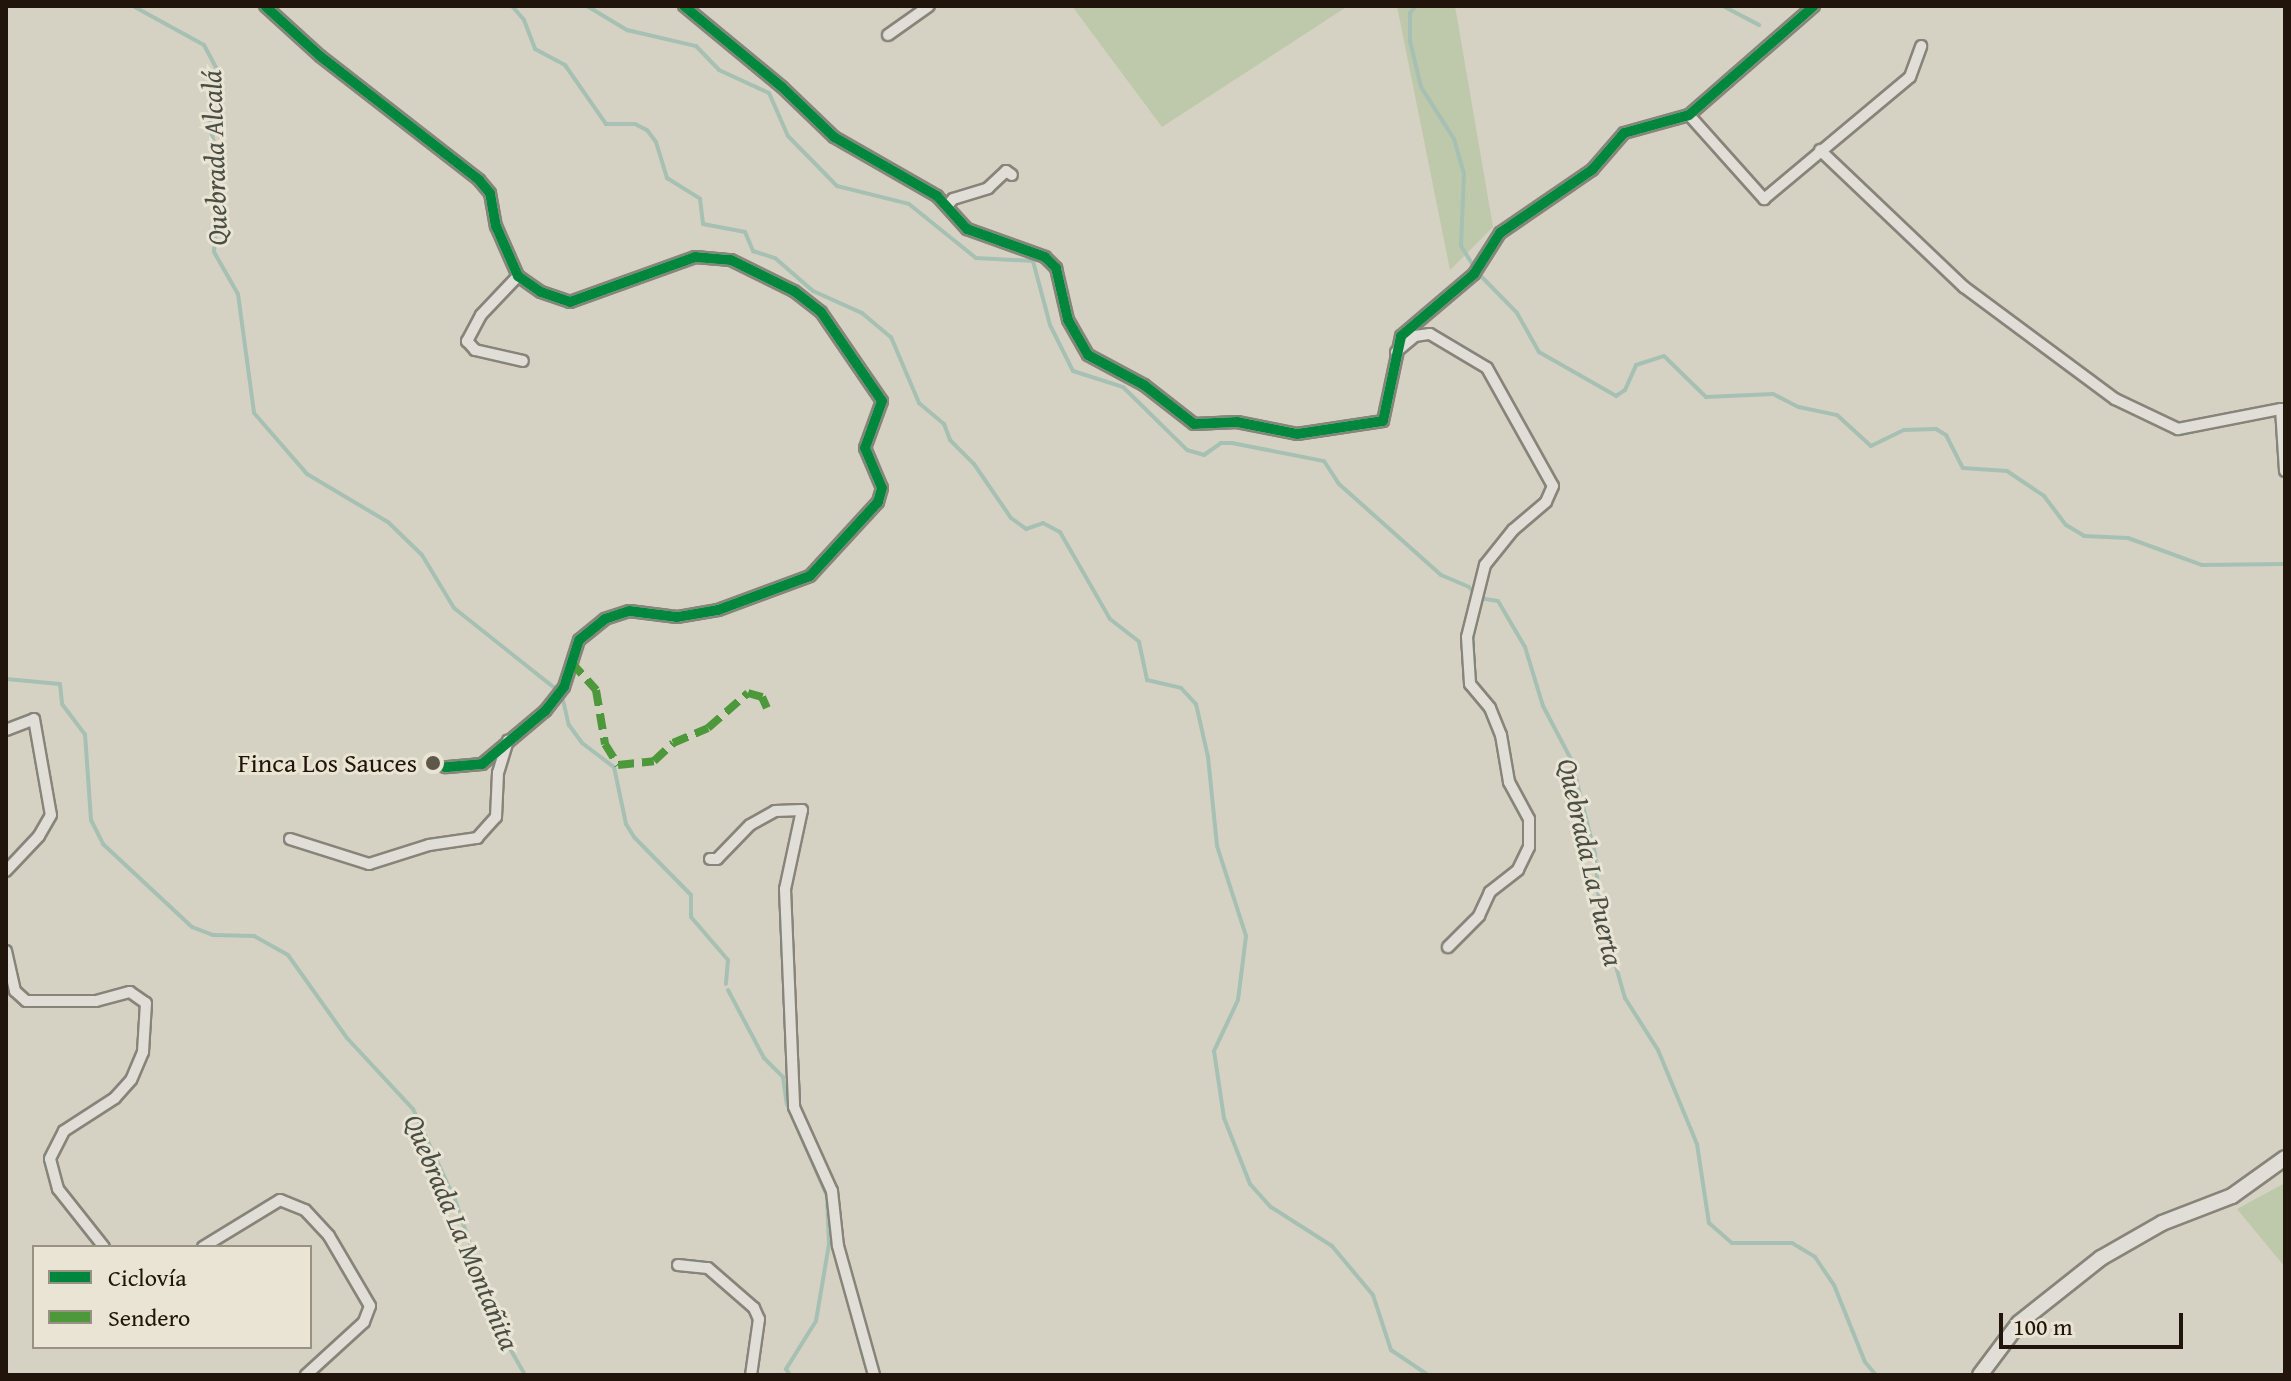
<!DOCTYPE html>
<meta charset="utf-8">
<style>
body{margin:0}
#map{position:relative;width:2291px;height:1381px;overflow:hidden;background:#d5d2c3;font-family:"Gentium Book Plus",serif}
div>[style]{position:absolute}
.green>*{inset:0;background:#bec8aa}
.stream>*{height:4px;margin:-2px;padding:0 2px;transform-origin:2px;border-radius:2px;background:#a7c0b4}
.roads{filter:drop-shadow(2px 0 #87847a) drop-shadow(-2px 0 #87847a) drop-shadow(0 2px #87847a) drop-shadow(0 -2px #87847a)}
.street>*{height:10px;margin:-5px;padding:0 5px;transform-origin:5px;border-radius:5px;background:#e0ded7}
.secondary>*{height:14px;margin:-7px;padding:0 7px;transform-origin:7px;border-radius:7px;background:#e0ded7}
.quiet>*{height:8px;margin-top:-4px;transform-origin:0;background:repeating-linear-gradient(90deg,#4d983b 0 16px,transparent 0 24px)}
.cycleway>*{height:10px;margin:-5px;padding:0 5px;transform-origin:5px;border-radius:5px;background:#00873e}
.dots>*{width:22px;height:22px;translate:-50% -50%;box-sizing:border-box;border:4px solid #e9e4d3;border-radius:50%}
span{translate:-50% -50%;white-space:nowrap;text-align:center;line-height:1.15;-webkit-text-stroke:6px #e9e4d3;paint-order:stroke}
.poi-label{font-size:26px;color:#21150b}
.right{translate:-100% -50%;text-align:right}
.water-label{font-size:28px;color:#494e44;font-style:italic}
.frame{position:absolute;inset:0;border:8px solid #21150b;pointer-events:none}
.legend{position:absolute;left:32px;top:1245px;width:280px;height:104px;box-sizing:border-box;background:#e9e4d3;border:2px solid #999183;margin:0;padding:10px 14px;list-style:none;font-size:24px;color:#21150b}
.legend li{display:flex;align-items:center;gap:16px;height:40px}
.legend b{width:40px;border:2px solid #999183}
.scale{position:absolute;left:1999px;top:1313px;width:184px;height:36px;box-sizing:border-box;border:4px solid #21150b;border-top:0;padding-left:10px;font-size:24px;line-height:28px;white-space:nowrap;color:#21150b;-webkit-text-stroke:6px #e9e4d3;paint-order:stroke}
</style>
<div id="map">
<div class="green">
<div style="clip-path:polygon(1072px 6px,1348px 6px,1162px 127px)"></div>
<div style="clip-path:polygon(1397px 6px,1455px 6px,1493px 227px,1450px 270px)"></div>
<div style="clip-path:polygon(2285px 1183px,2285px 1267px,2237px 1209px)"></div>
</div>
<div class="stream">
<div style="left:133px;top:6px;width:81px;rotate:28.8deg"></div>
<div style="left:204px;top:45px;width:26px;rotate:62deg"></div>
<div style="left:216px;top:68px;width:58px;rotate:95.9deg"></div>
<div style="left:210px;top:126px;width:43px;rotate:76.6deg"></div>
<div style="left:220px;top:168px;width:84px;rotate:94.1deg"></div>
<div style="left:214px;top:252px;width:48px;rotate:60.3deg"></div>
<div style="left:238px;top:294px;width:120px;rotate:82.3deg"></div>
<div style="left:254px;top:413px;width:81px;rotate:49deg"></div>
<div style="left:307px;top:474px;width:94px;rotate:30.7deg"></div>
<div style="left:388px;top:522px;width:47px;rotate:44.1deg"></div>
<div style="left:422px;top:555px;width:62px;rotate:58.9deg"></div>
<div style="left:454px;top:608px;width:130px;rotate:38.5deg"></div>
<div style="left:512px;top:6px;width:18px;rotate:49deg"></div>
<div style="left:524px;top:20px;width:31px;rotate:69deg"></div>
<div style="left:535px;top:49px;width:34px;rotate:28deg"></div>
<div style="left:565px;top:65px;width:72px;rotate:55.2deg"></div>
<div style="left:606px;top:124px;width:29px"></div>
<div style="left:635px;top:124px;width:13px;rotate:27deg"></div>
<div style="left:647px;top:130px;width:15px;rotate:53deg"></div>
<div style="left:656px;top:142px;width:38px;rotate:73deg"></div>
<div style="left:667px;top:178px;width:39px;rotate:32deg"></div>
<div style="left:700px;top:199px;width:25px;rotate:83deg"></div>
<div style="left:703px;top:224px;width:43px;rotate:10.8deg"></div>
<div style="left:745px;top:232px;width:21px;rotate:67deg"></div>
<div style="left:753px;top:251px;width:23px;rotate:18deg"></div>
<div style="left:775px;top:258px;width:50px;rotate:41deg"></div>
<div style="left:813px;top:291px;width:54px;rotate:24.2deg"></div>
<div style="left:862px;top:313px;width:38px;rotate:40deg"></div>
<div style="left:891px;top:337px;width:72px;rotate:67deg"></div>
<div style="left:919px;top:403px;width:33px;rotate:40deg"></div>
<div style="left:944px;top:424px;width:17px;rotate:69deg"></div>
<div style="left:950px;top:440px;width:34px;rotate:45deg"></div>
<div style="left:974px;top:464px;width:65px;rotate:55.6deg"></div>
<div style="left:1011px;top:518px;width:19px;rotate:36deg"></div>
<div style="left:1026px;top:529px;width:18px;rotate:-19deg"></div>
<div style="left:1043px;top:523px;width:19px;rotate:28deg"></div>
<div style="left:1060px;top:532px;width:100px;rotate:60.1deg"></div>
<div style="left:1110px;top:619px;width:37px;rotate:38deg"></div>
<div style="left:1139px;top:642px;width:39px;rotate:78deg"></div>
<div style="left:1147px;top:680px;width:35px;rotate:13deg"></div>
<div style="left:1181px;top:688px;width:22px;rotate:47deg"></div>
<div style="left:1196px;top:704px;width:54px;rotate:77.2deg"></div>
<div style="left:1208px;top:757px;width:89px;rotate:84.2deg"></div>
<div style="left:1217px;top:846px;width:95px;rotate:72.1deg"></div>
<div style="left:1246px;top:936px;width:64px;rotate:97.1deg"></div>
<div style="left:1238px;top:1000px;width:56px;rotate:115.2deg"></div>
<div style="left:1214px;top:1051px;width:68px;rotate:81.5deg"></div>
<div style="left:1224px;top:1118px;width:71px;rotate:68.5deg"></div>
<div style="left:1250px;top:1184px;width:31px;rotate:48deg"></div>
<div style="left:1271px;top:1207px;width:72px;rotate:32.6deg"></div>
<div style="left:1332px;top:1246px;width:64px;rotate:50.1deg"></div>
<div style="left:1373px;top:1295px;width:58px;rotate:71.9deg"></div>
<div style="left:1391px;top:1350px;width:45px;rotate:34deg"></div>
<div style="left:587px;top:6px;width:47px;rotate:31deg"></div>
<div style="left:627px;top:30px;width:71px;rotate:13.1deg"></div>
<div style="left:696px;top:46px;width:33px;rotate:46deg"></div>
<div style="left:719px;top:70px;width:55px;rotate:24.7deg"></div>
<div style="left:769px;top:93px;width:47px;rotate:66.2deg"></div>
<div style="left:788px;top:136px;width:70px;rotate:45.6deg"></div>
<div style="left:837px;top:186px;width:74px;rotate:14deg"></div>
<div style="left:909px;top:204px;width:86px;rotate:38.9deg"></div>
<div style="left:976px;top:258px;width:57px;rotate:3deg"></div>
<div style="left:1033px;top:261px;width:66px;rotate:75.1deg"></div>
<div style="left:1050px;top:325px;width:51px;rotate:63.4deg"></div>
<div style="left:1073px;top:371px;width:52px;rotate:17.7deg"></div>
<div style="left:1123px;top:387px;width:90px;rotate:44.5deg"></div>
<div style="left:1187px;top:450px;width:18px;rotate:16deg"></div>
<div style="left:1204px;top:455px;width:21px;rotate:-35deg"></div>
<div style="left:1221px;top:443px;width:11px"></div>
<div style="left:1232px;top:443px;width:94px;rotate:11.1deg"></div>
<div style="left:1324px;top:461px;width:27px;rotate:57deg"></div>
<div style="left:1339px;top:484px;width:137px;rotate:41.7deg"></div>
<div style="left:1441px;top:575px;width:30px;rotate:23deg"></div>
<div style="left:1469px;top:587px;width:15px;rotate:48deg"></div>
<div style="left:1479px;top:598px;width:19px;rotate:9deg"></div>
<div style="left:1498px;top:601px;width:53px;rotate:59.6deg"></div>
<div style="left:1525px;top:647px;width:62px;rotate:73deg"></div>
<div style="left:1543px;top:706px;width:60px;rotate:62.2deg"></div>
<div style="left:1571px;top:759px;width:98px;rotate:75.8deg"></div>
<div style="left:1595px;top:854px;width:57px;rotate:85deg"></div>
<div style="left:1600px;top:911px;width:91px;rotate:74deg"></div>
<div style="left:1625px;top:998px;width:62px;rotate:57.6deg"></div>
<div style="left:1658px;top:1050px;width:102px;rotate:67.5deg"></div>
<div style="left:1697px;top:1144px;width:80px;rotate:81.4deg"></div>
<div style="left:1709px;top:1223px;width:30px;rotate:41deg"></div>
<div style="left:1732px;top:1243px;width:60px"></div>
<div style="left:1792px;top:1243px;width:27px;rotate:31deg"></div>
<div style="left:1815px;top:1257px;width:34px;rotate:56deg"></div>
<div style="left:1834px;top:1285px;width:83px;rotate:68.1deg"></div>
<div style="left:1865px;top:1362px;width:17px;rotate:50deg"></div>
<div style="left:1416px;top:6px;width:9px;rotate:131deg"></div>
<div style="left:1410px;top:13px;width:28px;rotate:90deg"></div>
<div style="left:1410px;top:41px;width:47px;rotate:76.6deg"></div>
<div style="left:1421px;top:87px;width:62px;rotate:57.6deg"></div>
<div style="left:1454px;top:139px;width:36px;rotate:74deg"></div>
<div style="left:1464px;top:174px;width:72px;rotate:92.4deg"></div>
<div style="left:1461px;top:246px;width:25px;rotate:58deg"></div>
<div style="left:1723px;top:6px;width:41px;rotate:27.8deg"></div>
<div style="left:1479px;top:274px;width:54px;rotate:45.7deg"></div>
<div style="left:1517px;top:313px;width:45px;rotate:60.6deg"></div>
<div style="left:1539px;top:352px;width:89px;rotate:29.7deg"></div>
<div style="left:1616px;top:396px;width:11px;rotate:-34deg"></div>
<div style="left:1625px;top:390px;width:27px;rotate:-66deg"></div>
<div style="left:1636px;top:365px;width:29px;rotate:-18deg"></div>
<div style="left:1664px;top:356px;width:59px;rotate:44.3deg"></div>
<div style="left:1706px;top:397px;width:67px;rotate:-2.6deg"></div>
<div style="left:1773px;top:394px;width:29px;rotate:27deg"></div>
<div style="left:1799px;top:407px;width:39px;rotate:12deg"></div>
<div style="left:1837px;top:415px;width:46px;rotate:42.4deg"></div>
<div style="left:1871px;top:446px;width:37px;rotate:-26deg"></div>
<div style="left:1904px;top:430px;width:32px;rotate:-2deg"></div>
<div style="left:1936px;top:429px;width:12px;rotate:31deg"></div>
<div style="left:1946px;top:435px;width:37px;rotate:63deg"></div>
<div style="left:1963px;top:468px;width:44px;rotate:3.9deg"></div>
<div style="left:2007px;top:471px;width:45px;rotate:34deg"></div>
<div style="left:2044px;top:496px;width:36px;rotate:53deg"></div>
<div style="left:2066px;top:525px;width:21px;rotate:31deg"></div>
<div style="left:2084px;top:536px;width:44px;rotate:2.6deg"></div>
<div style="left:2128px;top:538px;width:79px;rotate:20deg"></div>
<div style="left:2202px;top:565px;width:83px;rotate:-0.7deg"></div>
<div style="left:6px;top:679px;width:54px;rotate:5.3deg"></div>
<div style="left:60px;top:684px;width:20px;rotate:84deg"></div>
<div style="left:62px;top:704px;width:38px;rotate:53deg"></div>
<div style="left:85px;top:734px;width:86px;rotate:86deg"></div>
<div style="left:91px;top:820px;width:27px;rotate:63deg"></div>
<div style="left:103px;top:844px;width:122px;rotate:43deg"></div>
<div style="left:192px;top:927px;width:22px;rotate:21deg"></div>
<div style="left:213px;top:935px;width:41px;rotate:1.4deg"></div>
<div style="left:254px;top:936px;width:39px;rotate:29deg"></div>
<div style="left:288px;top:955px;width:102px;rotate:54.6deg"></div>
<div style="left:347px;top:1038px;width:97px;rotate:47.1deg"></div>
<div style="left:413px;top:1109px;width:100px;rotate:65.2deg"></div>
<div style="left:455px;top:1200px;width:139px;rotate:71deg"></div>
<div style="left:500px;top:1331px;width:51px;rotate:60.4deg"></div>
<div style="left:563px;top:700px;width:26px;rotate:77deg"></div>
<div style="left:569px;top:725px;width:22px;rotate:54deg"></div>
<div style="left:582px;top:743px;width:40px;rotate:37deg"></div>
<div style="left:614px;top:767px;width:58px;rotate:78.1deg"></div>
<div style="left:626px;top:824px;width:15px;rotate:58deg"></div>
<div style="left:634px;top:837px;width:81px;rotate:45.5deg"></div>
<div style="left:691px;top:895px;width:22px;rotate:90deg"></div>
<div style="left:691px;top:917px;width:57px;rotate:49.3deg"></div>
<div style="left:728px;top:960px;width:24px;rotate:95deg"></div>
<div style="left:728px;top:990px;width:77px;rotate:62.1deg"></div>
<div style="left:764px;top:1058px;width:27px;rotate:45deg"></div>
<div style="left:783px;top:1077px;width:27px;rotate:82deg"></div>
<div style="left:787px;top:1104px;width:100px;rotate:66.5deg"></div>
<div style="left:827px;top:1196px;width:48px;rotate:87.6deg"></div>
<div style="left:829px;top:1244px;width:78px;rotate:99.6deg"></div>
<div style="left:816px;top:1321px;width:57px;rotate:122deg"></div>
<div style="left:786px;top:1369px;width:7px;rotate:56deg"></div>
</div>
<div class="roads">
<div class="street">
<div style="left:265px;top:6px;width:74px;rotate:42.3deg"></div>
<div style="left:320px;top:56px;width:202px;rotate:37.9deg"></div>
<div style="left:479px;top:180px;width:17px;rotate:50deg"></div>
<div style="left:490px;top:193px;width:34px;rotate:80deg"></div>
<div style="left:496px;top:226px;width:55px;rotate:66.3deg"></div>
<div style="left:518px;top:276px;width:28px;rotate:35deg"></div>
<div style="left:541px;top:292px;width:31px;rotate:19deg"></div>
<div style="left:570px;top:302px;width:133px;rotate:-19.8deg"></div>
<div style="left:695px;top:257px;width:36px;rotate:5deg"></div>
<div style="left:731px;top:260px;width:70px;rotate:26.2deg"></div>
<div style="left:794px;top:291px;width:34px;rotate:38deg"></div>
<div style="left:821px;top:312px;width:108px;rotate:55.6deg"></div>
<div style="left:882px;top:401px;width:50px;rotate:109.9deg"></div>
<div style="left:865px;top:448px;width:43px;rotate:67deg"></div>
<div style="left:882px;top:488px;width:15px;rotate:106deg"></div>
<div style="left:878px;top:502px;width:100px;rotate:132.6deg"></div>
<div style="left:810px;top:576px;width:98px;rotate:159.7deg"></div>
<div style="left:718px;top:610px;width:42px;rotate:170.3deg"></div>
<div style="left:677px;top:617px;width:48px;rotate:-172.9deg"></div>
<div style="left:629px;top:611px;width:25px;rotate:162deg"></div>
<div style="left:605px;top:619px;width:33px;rotate:141deg"></div>
<div style="left:579px;top:640px;width:49px;rotate:107.7deg"></div>
<div style="left:564px;top:687px;width:31px;rotate:128deg"></div>
<div style="left:545px;top:711px;width:82px;rotate:139.9deg"></div>
<div style="left:482px;top:764px;width:37px;rotate:175deg"></div>
<div style="left:684px;top:6px;width:127px;rotate:39.6deg"></div>
<div style="left:782px;top:87px;width:72px;rotate:43.9deg"></div>
<div style="left:834px;top:137px;width:119px;rotate:29.8deg"></div>
<div style="left:937px;top:196px;width:45px;rotate:47.7deg"></div>
<div style="left:967px;top:229px;width:83px;rotate:19.7deg"></div>
<div style="left:1045px;top:257px;width:16px;rotate:45deg"></div>
<div style="left:1056px;top:268px;width:53px;rotate:77deg"></div>
<div style="left:1068px;top:320px;width:40px;rotate:60.3deg"></div>
<div style="left:1088px;top:355px;width:64px;rotate:28.2deg"></div>
<div style="left:1144px;top:385px;width:63px;rotate:38deg"></div>
<div style="left:1194px;top:424px;width:43px;rotate:-2.7deg"></div>
<div style="left:1237px;top:422px;width:61px;rotate:11.3deg"></div>
<div style="left:1297px;top:434px;width:87px;rotate:-8.6deg"></div>
<div style="left:1383px;top:421px;width:87px;rotate:-78deg"></div>
<div style="left:1401px;top:336px;width:96px;rotate:-40.3deg"></div>
<div style="left:1474px;top:274px;width:49px;rotate:-57.6deg"></div>
<div style="left:1500px;top:233px;width:112px;rotate:-34.4deg"></div>
<div style="left:1592px;top:170px;width:49px;rotate:-49.1deg"></div>
<div style="left:1624px;top:133px;width:67px;rotate:-15.5deg"></div>
<div style="left:1689px;top:115px;width:166px;rotate:-41.1deg"></div>
<div style="left:888px;top:35px;width:50px;rotate:-35.3deg"></div>
<div style="left:1689px;top:115px;width:113px;rotate:48.2deg"></div>
<div style="left:1764px;top:199px;width:190px;rotate:-39.9deg"></div>
<div style="left:1910px;top:77px;width:33px;rotate:-70deg"></div>
<div style="left:1820px;top:150px;width:199px;rotate:43.6deg"></div>
<div style="left:1964px;top:287px;width:188px;rotate:36.6deg"></div>
<div style="left:2115px;top:399px;width:70px;rotate:25.5deg"></div>
<div style="left:2178px;top:429px;width:105px;rotate:-11deg"></div>
<div style="left:2281px;top:409px;width:62px;rotate:86.3deg"></div>
<div style="left:948px;top:205px;width:8px;rotate:-50deg"></div>
<div style="left:953px;top:199px;width:37px;rotate:-17deg"></div>
<div style="left:988px;top:188px;width:25px;rotate:-43deg"></div>
<div style="left:1006px;top:171px;width:7px;rotate:34deg"></div>
<div style="left:518px;top:276px;width:54px;rotate:133.5deg"></div>
<div style="left:481px;top:315px;width:30px;rotate:118deg"></div>
<div style="left:467px;top:341px;width:12px;rotate:48deg"></div>
<div style="left:475px;top:350px;width:49px;rotate:12.9deg"></div>
<div style="left:1396px;top:352px;width:25px;rotate:-40deg"></div>
<div style="left:1415px;top:336px;width:15px;rotate:-8deg"></div>
<div style="left:1430px;top:334px;width:66px;rotate:30.8deg"></div>
<div style="left:1487px;top:368px;width:135px;rotate:60.8deg"></div>
<div style="left:1553px;top:486px;width:17px;rotate:114deg"></div>
<div style="left:1546px;top:502px;width:43px;rotate:139.7deg"></div>
<div style="left:1513px;top:530px;width:45px;rotate:128.7deg"></div>
<div style="left:1485px;top:565px;width:74px;rotate:104deg"></div>
<div style="left:1467px;top:637px;width:47px;rotate:86.3deg"></div>
<div style="left:1470px;top:684px;width:31px;rotate:50deg"></div>
<div style="left:1490px;top:708px;width:29px;rotate:68deg"></div>
<div style="left:1501px;top:735px;width:48px;rotate:80.3deg"></div>
<div style="left:1509px;top:782px;width:42px;rotate:61.6deg"></div>
<div style="left:1529px;top:819px;width:28px;rotate:90deg"></div>
<div style="left:1529px;top:847px;width:25px;rotate:116deg"></div>
<div style="left:1518px;top:870px;width:36px;rotate:142deg"></div>
<div style="left:1490px;top:892px;width:26px;rotate:115deg"></div>
<div style="left:1479px;top:916px;width:44px;rotate:135deg"></div>
<div style="left:6px;top:730px;width:30px;rotate:-21deg"></div>
<div style="left:34px;top:719px;width:97px;rotate:80deg"></div>
<div style="left:51px;top:815px;width:24px;rotate:120deg"></div>
<div style="left:39px;top:836px;width:48px;rotate:133.3deg"></div>
<div style="left:290px;top:839px;width:83px;rotate:17.6deg"></div>
<div style="left:369px;top:864px;width:63px;rotate:-17.6deg"></div>
<div style="left:429px;top:845px;width:49px;rotate:-8.3deg"></div>
<div style="left:477px;top:838px;width:28px;rotate:-48deg"></div>
<div style="left:496px;top:817px;width:44px;rotate:-87.4deg"></div>
<div style="left:498px;top:773px;width:34px;rotate:-73deg"></div>
<div style="left:710px;top:859px;width:7px"></div>
<div style="left:717px;top:859px;width:47px;rotate:-45.9deg"></div>
<div style="left:750px;top:825px;width:29px;rotate:-29deg"></div>
<div style="left:775px;top:811px;width:27px;rotate:-2deg"></div>
<div style="left:802px;top:810px;width:81px;rotate:102.1deg"></div>
<div style="left:785px;top:889px;width:218px;rotate:87.6deg"></div>
<div style="left:794px;top:1107px;width:92px;rotate:65.7deg"></div>
<div style="left:832px;top:1191px;width:55px;rotate:83.8deg"></div>
<div style="left:838px;top:1246px;width:134px;rotate:74.4deg"></div>
<div style="left:6px;top:951px;width:41px;rotate:77.3deg"></div>
<div style="left:15px;top:991px;width:15px;rotate:42deg"></div>
<div style="left:26px;top:1001px;width:70px"></div>
<div style="left:96px;top:1001px;width:35px;rotate:-15deg"></div>
<div style="left:130px;top:992px;width:19px;rotate:35deg"></div>
<div style="left:146px;top:1003px;width:49px;rotate:93.5deg"></div>
<div style="left:143px;top:1052px;width:30px;rotate:113deg"></div>
<div style="left:131px;top:1080px;width:24px;rotate:132deg"></div>
<div style="left:115px;top:1098px;width:61px;rotate:147.1deg"></div>
<div style="left:64px;top:1131px;width:31px;rotate:117deg"></div>
<div style="left:50px;top:1159px;width:31px;rotate:75deg"></div>
<div style="left:58px;top:1189px;width:74px;rotate:51.6deg"></div>
<div style="left:203px;top:1247px;width:90px;rotate:-31.4deg"></div>
<div style="left:280px;top:1200px;width:27px;rotate:22deg"></div>
<div style="left:305px;top:1210px;width:35px;rotate:47deg"></div>
<div style="left:329px;top:1236px;width:81px;rotate:59.6deg"></div>
<div style="left:370px;top:1306px;width:17px;rotate:111deg"></div>
<div style="left:364px;top:1322px;width:79px;rotate:137.6deg"></div>
<div style="left:678px;top:1265px;width:30px;rotate:6deg"></div>
<div style="left:708px;top:1268px;width:61px;rotate:41deg"></div>
<div style="left:754px;top:1308px;width:12px;rotate:66deg"></div>
<div style="left:759px;top:1319px;width:57px;rotate:98.1deg"></div>
</div>
<div class="secondary">
<div style="left:1980px;top:1375px;width:65px;rotate:-53.1deg"></div>
<div style="left:2019px;top:1323px;width:105px;rotate:-38.4deg"></div>
<div style="left:2101px;top:1258px;width:70px;rotate:-29.8deg"></div>
<div style="left:2162px;top:1223px;width:75px;rotate:-21.1deg"></div>
<div style="left:2232px;top:1196px;width:65px;rotate:-35.6deg"></div>
</div>
</div>
<div class="quiet">
<div style="left:571px;top:662px;width:38px;rotate:48deg"></div>
<div style="left:596px;top:690px;width:55px;rotate:80.5deg"></div>
<div style="left:605px;top:744px;width:25px;rotate:58deg"></div>
<div style="left:618px;top:765px;width:36px;rotate:-6deg"></div>
<div style="left:654px;top:761px;width:26px;rotate:-43deg"></div>
<div style="left:673px;top:743px;width:38px;rotate:-23deg"></div>
<div style="left:708px;top:728px;width:53px;rotate:-41.2deg"></div>
<div style="left:748px;top:693px;width:15px;rotate:16deg"></div>
<div style="left:762px;top:697px;width:12px;rotate:66deg"></div>
</div>
<div class="cycleway">
<div style="left:265px;top:6px;width:74px;rotate:42.3deg"></div>
<div style="left:320px;top:56px;width:202px;rotate:37.9deg"></div>
<div style="left:479px;top:180px;width:17px;rotate:50deg"></div>
<div style="left:490px;top:193px;width:34px;rotate:80deg"></div>
<div style="left:496px;top:226px;width:55px;rotate:66.3deg"></div>
<div style="left:518px;top:276px;width:28px;rotate:35deg"></div>
<div style="left:541px;top:292px;width:31px;rotate:19deg"></div>
<div style="left:570px;top:302px;width:133px;rotate:-19.8deg"></div>
<div style="left:695px;top:257px;width:36px;rotate:5deg"></div>
<div style="left:731px;top:260px;width:70px;rotate:26.2deg"></div>
<div style="left:794px;top:291px;width:34px;rotate:38deg"></div>
<div style="left:821px;top:312px;width:108px;rotate:55.6deg"></div>
<div style="left:882px;top:401px;width:50px;rotate:109.9deg"></div>
<div style="left:865px;top:448px;width:43px;rotate:67deg"></div>
<div style="left:882px;top:488px;width:15px;rotate:106deg"></div>
<div style="left:878px;top:502px;width:100px;rotate:132.6deg"></div>
<div style="left:810px;top:576px;width:98px;rotate:159.7deg"></div>
<div style="left:718px;top:610px;width:42px;rotate:170.3deg"></div>
<div style="left:677px;top:617px;width:48px;rotate:-172.9deg"></div>
<div style="left:629px;top:611px;width:25px;rotate:162deg"></div>
<div style="left:605px;top:619px;width:33px;rotate:141deg"></div>
<div style="left:579px;top:640px;width:49px;rotate:107.7deg"></div>
<div style="left:564px;top:687px;width:31px;rotate:128deg"></div>
<div style="left:545px;top:711px;width:82px;rotate:139.9deg"></div>
<div style="left:482px;top:764px;width:37px;rotate:175deg"></div>
<div style="left:684px;top:6px;width:127px;rotate:39.6deg"></div>
<div style="left:782px;top:87px;width:72px;rotate:43.9deg"></div>
<div style="left:834px;top:137px;width:119px;rotate:29.8deg"></div>
<div style="left:937px;top:196px;width:45px;rotate:47.7deg"></div>
<div style="left:967px;top:229px;width:83px;rotate:19.7deg"></div>
<div style="left:1045px;top:257px;width:16px;rotate:45deg"></div>
<div style="left:1056px;top:268px;width:53px;rotate:77deg"></div>
<div style="left:1068px;top:320px;width:40px;rotate:60.3deg"></div>
<div style="left:1088px;top:355px;width:64px;rotate:28.2deg"></div>
<div style="left:1144px;top:385px;width:63px;rotate:38deg"></div>
<div style="left:1194px;top:424px;width:43px;rotate:-2.7deg"></div>
<div style="left:1237px;top:422px;width:61px;rotate:11.3deg"></div>
<div style="left:1297px;top:434px;width:87px;rotate:-8.6deg"></div>
<div style="left:1383px;top:421px;width:87px;rotate:-78deg"></div>
<div style="left:1401px;top:336px;width:96px;rotate:-40.3deg"></div>
<div style="left:1474px;top:274px;width:49px;rotate:-57.6deg"></div>
<div style="left:1500px;top:233px;width:112px;rotate:-34.4deg"></div>
<div style="left:1592px;top:170px;width:49px;rotate:-49.1deg"></div>
<div style="left:1624px;top:133px;width:67px;rotate:-15.5deg"></div>
<div style="left:1689px;top:115px;width:166px;rotate:-41.1deg"></div>
</div>
<div class="dots">
<div style="left:433px;top:763px;background:#60574b"></div>
</div>
<div class="poi-label">
<span class="right" style="left:417px;top:763px">Finca Los Sauces</span>
</div>
<div class="water-label">
<span style="left:214px;top:158px;rotate:-92deg">Quebrada Alcalá</span>
<span style="left:1591px;top:862px;rotate:77deg">Quebrada La Puerta</span>
<span style="left:462px;top:1232px;rotate:67deg">Quebrada La Montañita</span>
</div>
<div class="frame"></div>
<ul class="legend">
<li><b style="height:10px;background:#00873e"></b>Ciclovía</li>
<li><b style="height:10px;background:#4d983b"></b>Sendero</li>
</ul>
<div class="scale">100 m</div>
</div>
